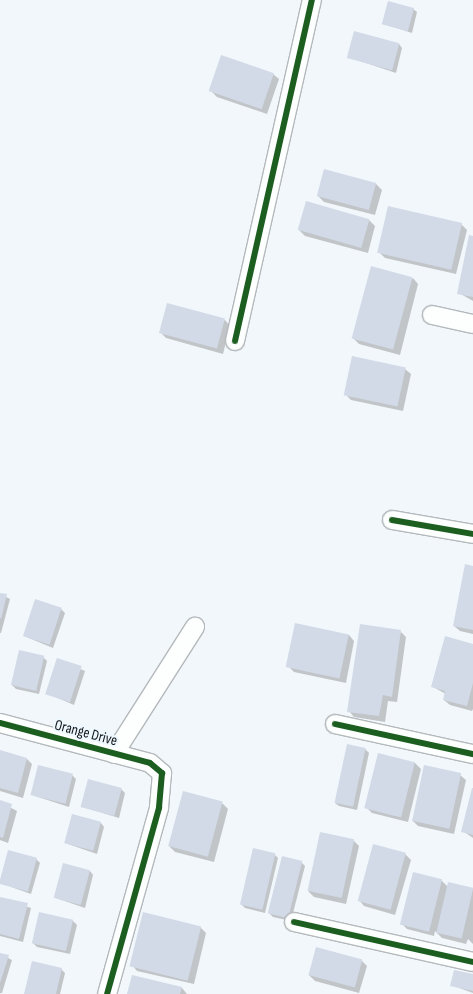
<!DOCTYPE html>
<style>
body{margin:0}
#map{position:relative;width:473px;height:994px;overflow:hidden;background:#f2f7fb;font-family:"Sofia Sans Condensed",sans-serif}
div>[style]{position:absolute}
.shadow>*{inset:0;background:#0003}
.building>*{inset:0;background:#d2dae8;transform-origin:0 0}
.roads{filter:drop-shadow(1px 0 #b4b9bc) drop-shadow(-1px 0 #b4b9bc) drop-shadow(0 1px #b4b9bc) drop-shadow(0 -1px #b4b9bc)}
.minor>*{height:18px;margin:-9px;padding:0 9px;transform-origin:9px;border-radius:9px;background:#fdfefe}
.cycleway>*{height:6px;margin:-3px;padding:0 3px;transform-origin:3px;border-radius:3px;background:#1b5e20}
span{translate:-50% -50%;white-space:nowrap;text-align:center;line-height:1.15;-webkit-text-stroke:4.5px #eef8ff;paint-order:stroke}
.street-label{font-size:15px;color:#111518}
</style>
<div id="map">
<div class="shadow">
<div style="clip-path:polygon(413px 9px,417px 12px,412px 33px,384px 24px)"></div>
<div style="clip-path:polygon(399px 44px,402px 48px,396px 73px,348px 57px)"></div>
<div style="clip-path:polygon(273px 74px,279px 79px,267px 114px,217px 97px,211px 91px)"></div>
<div style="clip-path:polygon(376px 184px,382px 190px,375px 215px,324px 202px,318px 196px)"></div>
<div style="clip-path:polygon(369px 220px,375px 226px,368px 253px,305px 236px,299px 230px)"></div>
<div style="clip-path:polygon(461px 224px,467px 230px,456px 274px,385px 258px,379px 252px)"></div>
<div style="clip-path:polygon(473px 237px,473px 301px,459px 293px)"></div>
<div style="clip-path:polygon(413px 278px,418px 284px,400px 355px,359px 344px,353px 338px)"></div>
<div style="clip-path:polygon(225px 320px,230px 326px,223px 354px,166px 338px,160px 332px)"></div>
<div style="clip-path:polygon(405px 369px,411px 374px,403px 411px,351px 400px,345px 394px)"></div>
<div style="clip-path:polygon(473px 567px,473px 634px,460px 631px,454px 626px)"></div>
<div style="clip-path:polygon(0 594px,10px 599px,1px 633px,0 633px)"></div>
<div style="clip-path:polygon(61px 609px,65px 613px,53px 648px,24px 636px)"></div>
<div style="clip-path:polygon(401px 632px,406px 637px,397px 702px,388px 701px,385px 722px,354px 717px,349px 711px)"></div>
<div style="clip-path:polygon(349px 635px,354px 641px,346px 683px,294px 672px,288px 666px)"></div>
<div style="clip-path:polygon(473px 645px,473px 709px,472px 711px,450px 705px,444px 700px,446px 694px,433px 687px)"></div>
<div style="clip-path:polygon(43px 657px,47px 661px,39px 694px,16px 689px,12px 685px)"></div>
<div style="clip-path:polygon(57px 659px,85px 671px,74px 705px,46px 693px)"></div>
<div style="clip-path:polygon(365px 749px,369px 753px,357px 810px,339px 806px,335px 803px)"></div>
<div style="clip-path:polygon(0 751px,27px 759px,32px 764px,23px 798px,0 791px)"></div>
<div style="clip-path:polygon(379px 755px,415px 763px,421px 769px,408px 822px,372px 813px,366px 807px)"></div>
<div style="clip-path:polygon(72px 775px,76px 779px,69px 807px,32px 795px)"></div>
<div style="clip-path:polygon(460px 775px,466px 780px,454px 834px,418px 826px,412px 820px)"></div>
<div style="clip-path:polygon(121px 789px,125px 793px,119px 818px,83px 807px)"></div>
<div style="clip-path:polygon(473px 790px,473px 838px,463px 831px)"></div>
<div style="clip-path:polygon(0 802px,17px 811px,8px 843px,0 840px)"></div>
<div style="clip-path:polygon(222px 803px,228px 809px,214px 862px,175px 852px,169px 846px)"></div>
<div style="clip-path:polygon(101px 823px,104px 827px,97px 854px,65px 843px)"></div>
<div style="clip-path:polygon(353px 840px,359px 846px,346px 904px,314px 897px,308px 891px)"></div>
<div style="clip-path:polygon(405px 854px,411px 860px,395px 915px,364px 906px,359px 900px)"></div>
<div style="clip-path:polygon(275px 855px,278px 858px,265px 913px,245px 908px,241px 904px)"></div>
<div style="clip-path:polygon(36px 859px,40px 863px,31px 894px,0 883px)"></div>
<div style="clip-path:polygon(301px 862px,305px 866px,291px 921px,273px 917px,269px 913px)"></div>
<div style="clip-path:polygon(90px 871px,93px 875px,85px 908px,56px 898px)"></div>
<div style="clip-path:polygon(441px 880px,448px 887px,449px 883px,473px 890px,473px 944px,468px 939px,466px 944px,442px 938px,435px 931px,434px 936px,407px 929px,401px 923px)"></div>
<div style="clip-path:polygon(0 898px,31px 908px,23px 942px,0 936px)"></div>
<div style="clip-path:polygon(40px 914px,73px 921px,77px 925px,70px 954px,37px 947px,33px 943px)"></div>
<div style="clip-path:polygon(200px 927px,206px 933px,194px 984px,137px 971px,132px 965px)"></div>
<div style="clip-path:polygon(0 954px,12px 960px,2px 993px,0 993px)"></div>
<div style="clip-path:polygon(361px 960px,367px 966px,359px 993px,315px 981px,309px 975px)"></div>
<div style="clip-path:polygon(61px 969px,65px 973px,60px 994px,25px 994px)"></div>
<div style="clip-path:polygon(473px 975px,473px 993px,451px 985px)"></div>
<div style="clip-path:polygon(182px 988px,187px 994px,129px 994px)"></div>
</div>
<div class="building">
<div style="left:388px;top:1px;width:27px;height:24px;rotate:15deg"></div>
<div style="left:354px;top:31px;width:47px;height:28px;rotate:15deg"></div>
<div style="left:221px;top:55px;width:56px;height:38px;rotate:19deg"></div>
<div style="left:324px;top:169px;width:54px;height:28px;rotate:15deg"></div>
<div style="left:306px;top:201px;width:66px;height:30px;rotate:16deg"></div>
<div style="left:388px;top:206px;width:76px;height:48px;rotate:13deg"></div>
<div style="clip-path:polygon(469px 235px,473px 236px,473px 297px,457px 294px)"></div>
<div style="left:371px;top:266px;width:43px;height:75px;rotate:15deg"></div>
<div style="left:167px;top:303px;width:60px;height:31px;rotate:15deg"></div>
<div style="left:352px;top:356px;width:55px;height:40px;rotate:12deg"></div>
<div style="clip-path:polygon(465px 564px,473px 566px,473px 630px,453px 626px)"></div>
<div style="clip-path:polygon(0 593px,7px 594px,1px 619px,0 618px)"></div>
<div style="left:35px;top:599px;width:28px;height:39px;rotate:18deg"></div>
<div style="left:295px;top:623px;width:55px;height:45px;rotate:12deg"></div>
<div style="clip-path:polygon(360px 624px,401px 630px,392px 697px,383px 695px,379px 716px,347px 712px)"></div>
<div style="clip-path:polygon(445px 636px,473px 644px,473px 683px,467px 706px,443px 700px,445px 691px,431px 687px)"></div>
<div style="left:19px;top:650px;width:26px;height:36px;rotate:13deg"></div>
<div style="left:57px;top:658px;width:26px;height:38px;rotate:18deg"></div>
<div style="left:347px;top:744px;width:19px;height:60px;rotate:12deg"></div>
<div style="clip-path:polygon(0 750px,27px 758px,18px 793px,0 788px)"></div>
<div style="left:378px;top:753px;width:38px;height:57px;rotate:14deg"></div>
<div style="left:38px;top:765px;width:36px;height:31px;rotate:14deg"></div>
<div style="left:424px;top:765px;width:38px;height:57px;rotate:12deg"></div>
<div style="left:88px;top:779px;width:35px;height:29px;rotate:15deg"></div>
<div style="clip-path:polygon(472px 788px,473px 788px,473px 835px,461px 832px)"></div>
<div style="left:183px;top:791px;width:41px;height:57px;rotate:15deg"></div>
<div style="clip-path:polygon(0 800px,12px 804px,3px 838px,0 837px)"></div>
<div style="left:72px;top:814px;width:30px;height:30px;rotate:15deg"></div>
<div style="left:320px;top:832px;width:35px;height:60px;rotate:12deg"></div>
<div style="left:373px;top:844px;width:34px;height:59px;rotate:15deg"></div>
<div style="left:253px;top:848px;width:23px;height:58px;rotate:13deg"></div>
<div style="left:8px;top:850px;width:30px;height:35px;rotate:15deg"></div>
<div style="left:282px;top:856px;width:21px;height:59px;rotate:14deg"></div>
<div style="left:63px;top:863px;width:28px;height:36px;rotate:15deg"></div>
<div style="left:413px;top:872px;width:30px;height:54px;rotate:14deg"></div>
<div style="left:448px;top:882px;width:26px;height:52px;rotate:13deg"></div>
<div style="clip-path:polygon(0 897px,28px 903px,19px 939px,0 934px)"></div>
<div style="left:39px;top:912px;width:35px;height:32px;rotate:13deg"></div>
<div style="left:143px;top:912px;width:60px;height:56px;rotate:14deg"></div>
<div style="left:316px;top:947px;width:48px;height:29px;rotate:15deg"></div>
<div style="clip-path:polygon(0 953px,9px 955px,0 983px)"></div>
<div style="clip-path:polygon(32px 961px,62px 968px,56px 994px,24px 994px)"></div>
<div style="clip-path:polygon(454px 970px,473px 974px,473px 991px,450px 986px)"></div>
<div style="clip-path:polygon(132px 975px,182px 987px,180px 994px,127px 994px)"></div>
</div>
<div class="roads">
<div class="minor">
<div style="left:432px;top:315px;width:42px;rotate:12.4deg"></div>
<div style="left:235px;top:341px;width:350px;rotate:-77.3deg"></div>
<div style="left:392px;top:520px;width:82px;rotate:9.8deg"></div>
<div style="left:0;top:723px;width:155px;rotate:14.9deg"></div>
<div style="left:150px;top:763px;width:16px;rotate:40deg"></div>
<div style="left:162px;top:773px;width:35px;rotate:95deg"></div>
<div style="left:159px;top:808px;width:193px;rotate:105.6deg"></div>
<div style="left:335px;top:724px;width:141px;rotate:12.3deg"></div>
<div style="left:114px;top:754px;width:151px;rotate:-57.5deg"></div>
<div style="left:294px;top:922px;width:183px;rotate:12.6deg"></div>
</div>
</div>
<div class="cycleway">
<div style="left:235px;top:341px;width:350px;rotate:-77.3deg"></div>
<div style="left:392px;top:520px;width:82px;rotate:9.8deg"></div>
<div style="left:0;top:723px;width:155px;rotate:14.9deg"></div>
<div style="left:150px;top:763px;width:16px;rotate:40deg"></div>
<div style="left:162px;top:773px;width:35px;rotate:95deg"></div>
<div style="left:159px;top:808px;width:193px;rotate:105.6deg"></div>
<div style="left:335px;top:724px;width:141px;rotate:12.3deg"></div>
<div style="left:294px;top:922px;width:183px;rotate:12.6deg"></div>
</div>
<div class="street-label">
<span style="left:86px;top:733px;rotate:15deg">Orange Drive</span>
</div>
</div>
